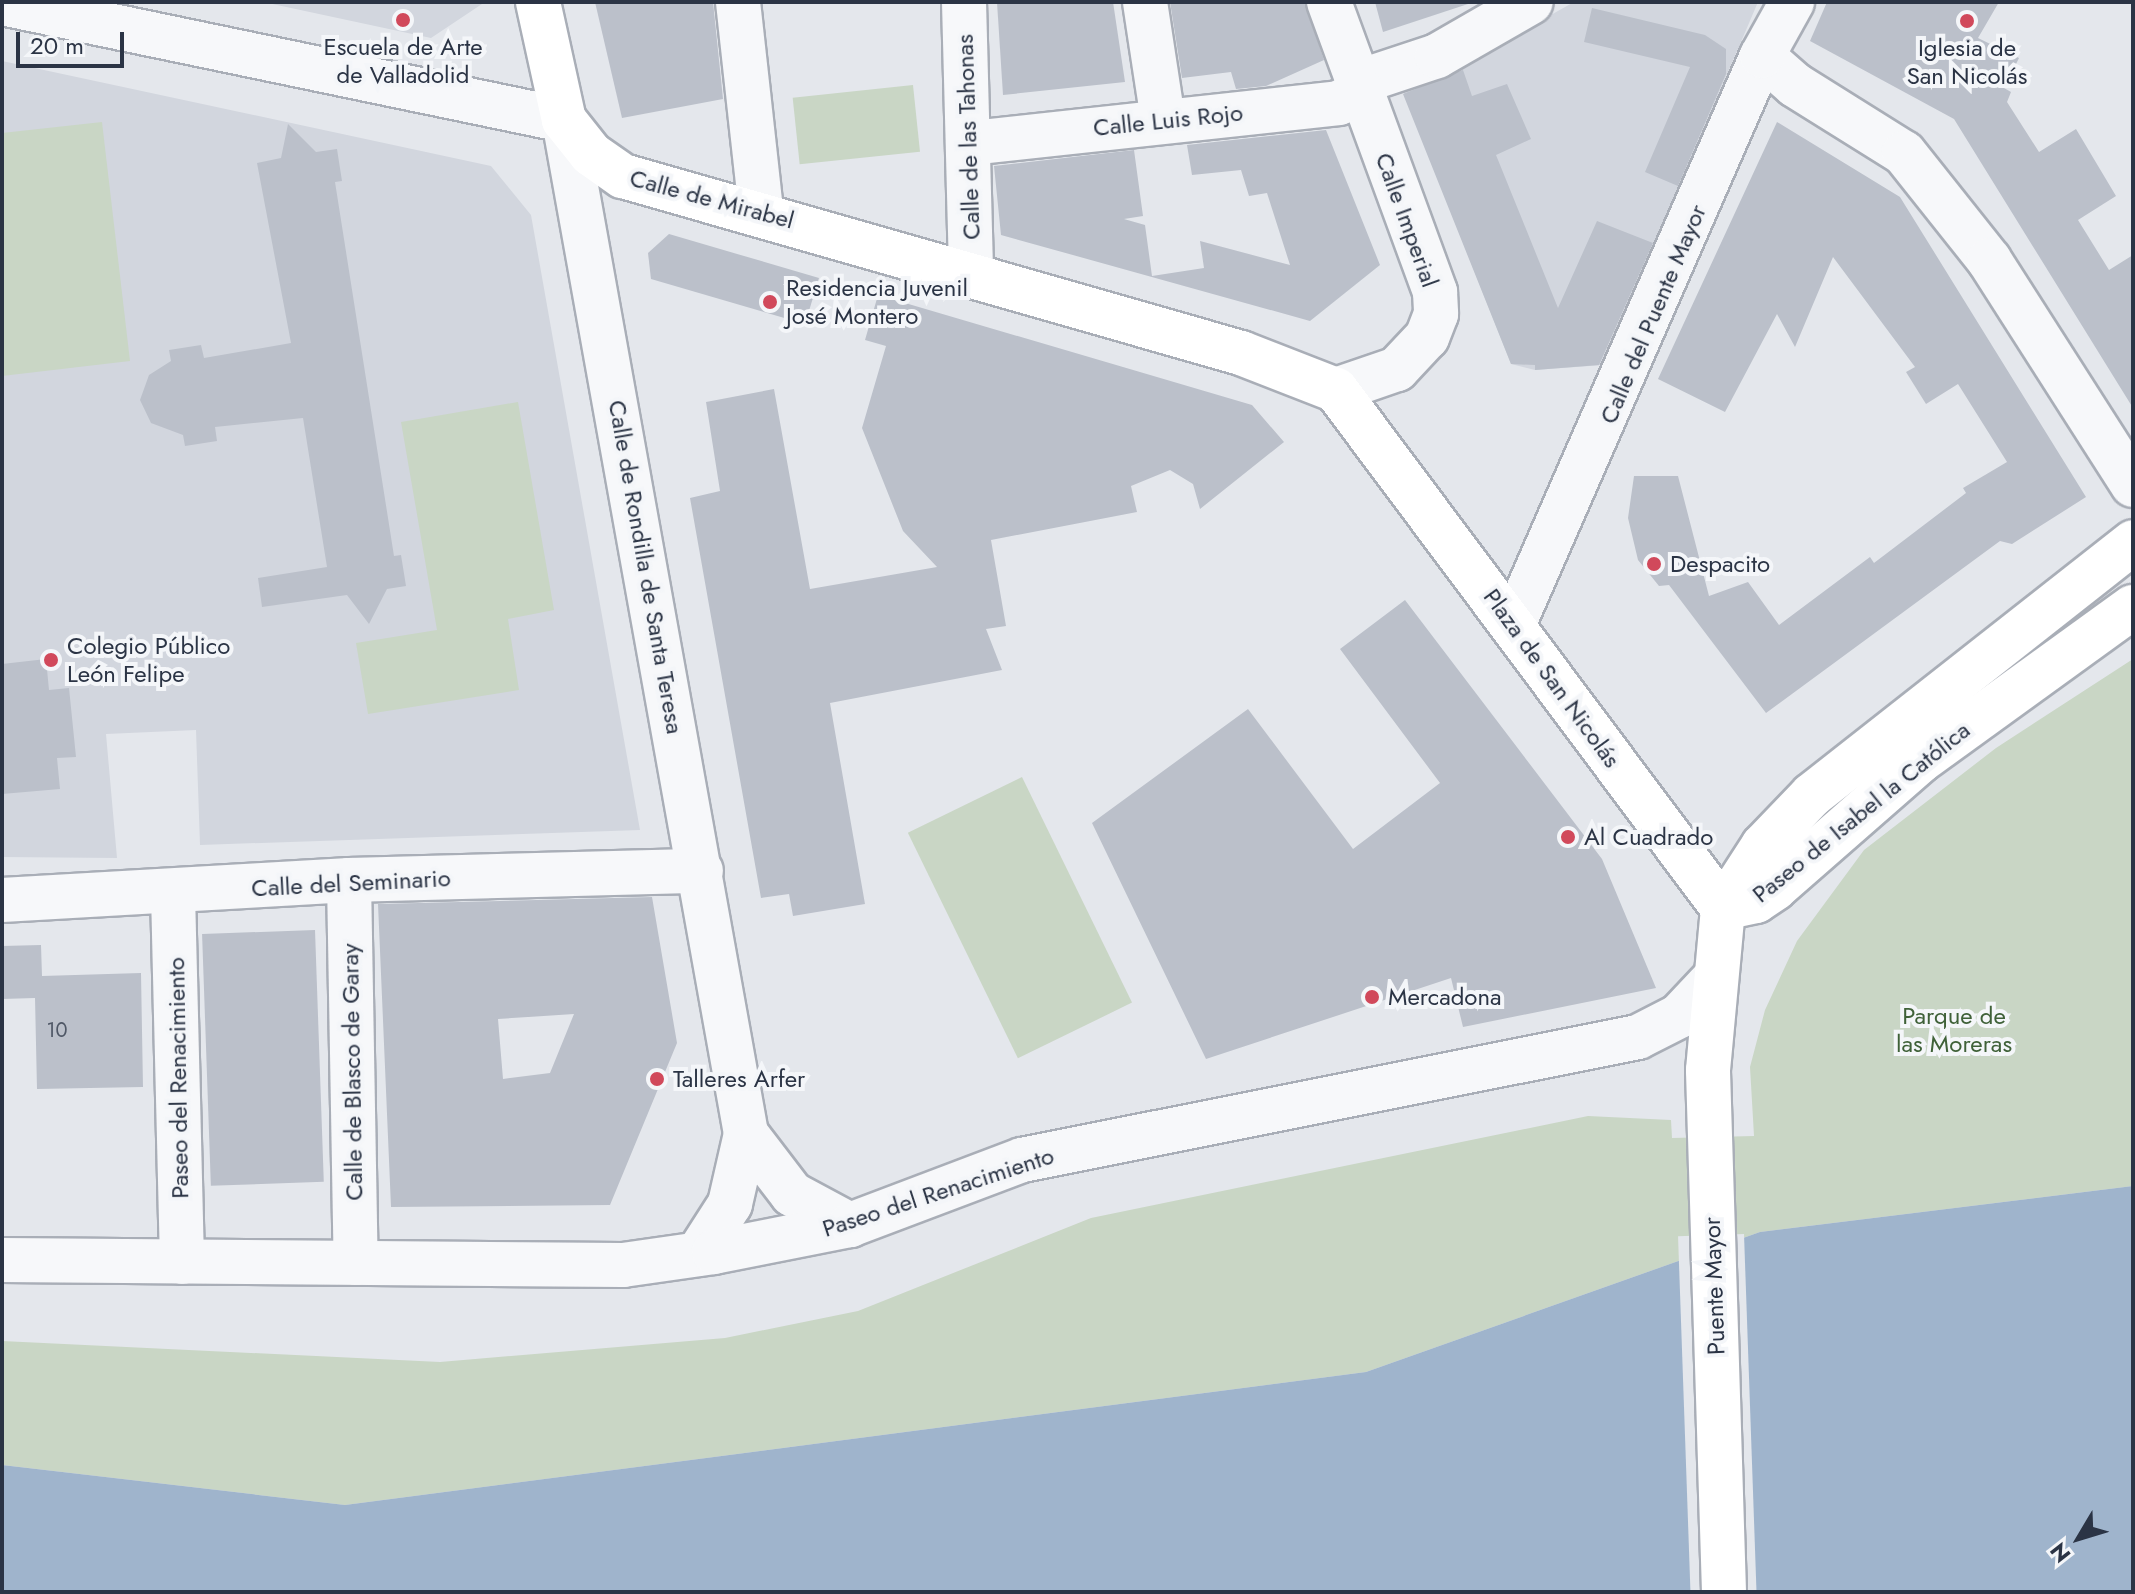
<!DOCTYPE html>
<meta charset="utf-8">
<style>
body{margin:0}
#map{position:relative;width:2135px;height:1594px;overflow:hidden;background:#e4e7ec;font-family:Jost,sans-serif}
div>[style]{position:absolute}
.built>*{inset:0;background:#d2d6de}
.green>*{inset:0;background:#c9d6c5;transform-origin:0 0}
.water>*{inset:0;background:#9fb4cc}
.pier>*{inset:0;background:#e4e7ec;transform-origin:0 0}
.building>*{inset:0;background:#bbc0ca;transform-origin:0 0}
.roads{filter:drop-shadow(2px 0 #a9aeb7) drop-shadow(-2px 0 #a9aeb7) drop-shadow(0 2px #a9aeb7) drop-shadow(0 -2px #a9aeb7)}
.minor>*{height:44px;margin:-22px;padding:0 22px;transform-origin:22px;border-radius:22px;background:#f7f8fa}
.major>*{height:44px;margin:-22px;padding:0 22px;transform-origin:22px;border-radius:22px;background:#fff}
.dots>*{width:22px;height:22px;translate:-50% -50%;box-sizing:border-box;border:4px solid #f4f6f9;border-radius:50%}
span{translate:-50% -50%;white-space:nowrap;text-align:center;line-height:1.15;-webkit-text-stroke:8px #f4f6f9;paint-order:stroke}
.number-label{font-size:20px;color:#4f5766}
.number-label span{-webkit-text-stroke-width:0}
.poi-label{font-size:24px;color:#2b3445}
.left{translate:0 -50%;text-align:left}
.street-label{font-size:24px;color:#2b3445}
.park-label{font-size:24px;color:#3f6138}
.frame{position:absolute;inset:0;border:4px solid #2b3445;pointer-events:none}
.north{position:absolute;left:2039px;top:1498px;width:80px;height:80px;-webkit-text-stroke:6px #f4f6f9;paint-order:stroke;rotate:232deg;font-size:22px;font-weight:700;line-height:32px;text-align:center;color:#2b3445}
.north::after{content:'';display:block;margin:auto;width:28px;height:36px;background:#2b3445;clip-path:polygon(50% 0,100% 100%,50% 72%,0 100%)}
.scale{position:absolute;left:16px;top:32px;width:108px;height:36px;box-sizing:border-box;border:4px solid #2b3445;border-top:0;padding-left:10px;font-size:24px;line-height:28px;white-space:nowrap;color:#2b3445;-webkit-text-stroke:6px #f4f6f9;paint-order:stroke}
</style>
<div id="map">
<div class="built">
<div style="clip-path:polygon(263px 2px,485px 2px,431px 38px)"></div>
<div style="clip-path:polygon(1574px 2px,1758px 2px,1603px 365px,1535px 370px,1511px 364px,1401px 86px,1461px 65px)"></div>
<div style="clip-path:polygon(2px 61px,491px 166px,531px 215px,640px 830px,200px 845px,196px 730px,106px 734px,117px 858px,2px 857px)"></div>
</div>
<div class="green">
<div style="left:913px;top:85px;width:67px;height:121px;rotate:84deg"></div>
<div style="clip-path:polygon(102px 122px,130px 361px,2px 376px,2px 133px)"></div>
<div style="clip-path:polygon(518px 402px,554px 610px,508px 619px,519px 690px,368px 714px,356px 643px,437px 630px,401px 422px)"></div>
<div style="clip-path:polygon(2133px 659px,2133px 1186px,1760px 1232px,1366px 1372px,345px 1505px,2px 1465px,2px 1341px,440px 1362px,725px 1338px,858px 1311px,1091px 1218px,1588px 1116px,1671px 1120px,1672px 1138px,1754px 1136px,1750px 1067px,1765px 1010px,1797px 941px,1864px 850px,1996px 748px)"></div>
<div style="left:1022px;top:777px;width:251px;height:127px;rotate:64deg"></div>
</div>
<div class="water">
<div style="clip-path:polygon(2133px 1186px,2133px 1592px,2px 1592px,2px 1465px,345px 1505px,1366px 1372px,1760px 1232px)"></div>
</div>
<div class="pier">
<div style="left:1744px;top:1234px;width:358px;height:66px;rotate:88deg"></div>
</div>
<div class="building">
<div style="clip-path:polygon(595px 2px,713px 2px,723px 99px,622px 118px)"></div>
<div style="clip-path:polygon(997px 2px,1113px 2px,1125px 82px,1003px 95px)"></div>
<div style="clip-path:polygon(1170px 2px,1305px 2px,1324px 60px,1266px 86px,1236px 89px,1231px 72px,1182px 78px)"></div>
<div style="clip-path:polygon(1375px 2px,1467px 2px,1468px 4px,1383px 32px)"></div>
<div style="clip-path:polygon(1827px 2px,1999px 2px,1978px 38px,2019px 58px,2004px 88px,2011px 92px,2007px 102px,2039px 152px,2076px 129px,2116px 196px,2078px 220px,2109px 270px,2133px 255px,2133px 408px,1954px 119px,1810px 41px)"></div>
<div style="clip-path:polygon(1592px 8px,1705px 35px,1726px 49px,1726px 74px,1678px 186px,1645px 172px,1690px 67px,1584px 42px)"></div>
<div style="clip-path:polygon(1463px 70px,1472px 96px,1507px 84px,1531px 139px,1496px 155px,1558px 308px,1597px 221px,1653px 243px,1599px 365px,1535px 370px,1535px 365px,1511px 364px,1403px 94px)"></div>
<div style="clip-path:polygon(1777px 122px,1900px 197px,2086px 497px,2012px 544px,2000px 541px,1766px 713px,1669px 585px,1659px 586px,1638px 560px,1628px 518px,1634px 476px,1678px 476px,1709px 596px,1748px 582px,1779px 625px,1870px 557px,1874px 563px,1966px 493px,1963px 488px,2007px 462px,1958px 384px,1926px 404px,1906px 372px,1915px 367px,1833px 257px,1795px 347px,1777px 314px,1725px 412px,1658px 379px)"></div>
<div style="clip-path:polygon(288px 124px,316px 152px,337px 149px,342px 181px,335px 182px,394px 556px,401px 555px,406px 586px,387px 589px,369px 624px,347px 595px,262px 607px,258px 578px,327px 567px,303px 418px,215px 427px,217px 441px,185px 446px,183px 435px,151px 423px,140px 400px,149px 375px,171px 361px,169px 350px,201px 345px,204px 358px,291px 343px,257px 163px,281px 158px)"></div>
<div style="clip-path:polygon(1326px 130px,1380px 265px,1310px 321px,1001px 235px,994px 166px,1134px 150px,1143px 216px,1124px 219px,1145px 225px,1152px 276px,1204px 268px,1200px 241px,1290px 265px,1267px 193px,1249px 196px,1241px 170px,1192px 175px,1187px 145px)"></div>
<div style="clip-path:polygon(669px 234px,819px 278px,805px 324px,651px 279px,648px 253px)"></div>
<div style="clip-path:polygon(878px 295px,1252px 405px,1284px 442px,1200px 509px,1193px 484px,1170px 470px,1131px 486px,1137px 512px,991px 540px,1006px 626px,986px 629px,1002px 670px,830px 703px,865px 904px,793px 916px,789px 894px,761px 898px,690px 498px,720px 491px,706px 402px,774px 389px,810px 589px,937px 567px,903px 531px,862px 428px,886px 346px,865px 340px)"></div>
<div style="clip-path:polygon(1405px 600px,1602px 859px,1656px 988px,1463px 1027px,1451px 978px,1206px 1059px,1092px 823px,1248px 709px,1353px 849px,1440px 783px,1340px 649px)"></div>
<div style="clip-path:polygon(46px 659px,49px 690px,69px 688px,76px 757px,57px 758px,60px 789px,2px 794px,2px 664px)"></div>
<div style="clip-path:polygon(evenodd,652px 897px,677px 1043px,610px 1205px,391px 1207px,378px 904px,652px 897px,574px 1014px,550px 1073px,503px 1079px,498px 1019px,574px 1014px)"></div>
<div style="left:315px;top:930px;width:252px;height:113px;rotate:88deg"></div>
<div style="clip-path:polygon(41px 945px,42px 976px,141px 973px,143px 1087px,37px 1089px,35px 998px,2px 999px,2px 946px)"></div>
</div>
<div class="roads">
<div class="minor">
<div style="left:738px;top:2px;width:211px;rotate:83.7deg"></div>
<div style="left:964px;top:2px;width:271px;rotate:88.5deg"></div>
<div style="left:1145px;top:2px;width:119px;rotate:81.3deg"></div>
<div style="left:1329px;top:2px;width:309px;rotate:69.9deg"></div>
<div style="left:1435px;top:292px;width:22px;rotate:87deg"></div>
<div style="left:1436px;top:314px;width:25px;rotate:111deg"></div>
<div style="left:1427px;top:337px;width:44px;rotate:133.2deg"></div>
<div style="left:1397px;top:369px;width:65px;rotate:161deg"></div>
<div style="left:2px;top:3px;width:574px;rotate:11.76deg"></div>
<div style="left:564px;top:120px;width:1030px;rotate:79.82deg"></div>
<div style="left:746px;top:1134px;width:72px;rotate:102.9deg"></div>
<div style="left:730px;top:1204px;width:59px;rotate:122.6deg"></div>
<div style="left:1762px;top:56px;width:44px;rotate:41.3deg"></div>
<div style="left:1795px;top:85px;width:128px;rotate:32deg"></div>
<div style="left:1904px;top:153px;width:137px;rotate:51.5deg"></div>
<div style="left:1989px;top:260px;width:267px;rotate:57.4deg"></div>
<div style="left:1359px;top:82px;width:82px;rotate:-18.4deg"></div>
<div style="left:1437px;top:56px;width:108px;rotate:-29.9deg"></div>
<div style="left:971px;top:143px;width:370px;rotate:-6.2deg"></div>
<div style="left:1339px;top:103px;width:26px;rotate:-29deg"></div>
<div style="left:1513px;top:625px;width:621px;rotate:-66.37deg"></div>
<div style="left:1762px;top:56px;width:62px;rotate:-60.9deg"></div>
<div style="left:349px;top:880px;width:383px;rotate:89deg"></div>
<div style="left:173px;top:893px;width:369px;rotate:88.6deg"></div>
<div style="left:2px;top:900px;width:348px;rotate:-3.3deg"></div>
<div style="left:349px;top:880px;width:352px;rotate:-1.5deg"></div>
<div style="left:746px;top:1134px;width:76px;rotate:52.5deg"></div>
<div style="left:792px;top:1194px;width:66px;rotate:28.1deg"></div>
<div style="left:2px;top:1260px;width:621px;rotate:0.46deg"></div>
<div style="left:623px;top:1265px;width:92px;rotate:-8.1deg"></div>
<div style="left:714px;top:1252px;width:139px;rotate:-11.2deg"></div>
<div style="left:850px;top:1225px;width:184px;rotate:-20.7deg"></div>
<div style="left:1022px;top:1160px;width:628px;rotate:-11.29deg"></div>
<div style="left:1638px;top:1037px;width:46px;rotate:-27.1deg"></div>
<div style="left:1679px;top:1016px;width:50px;rotate:-46.6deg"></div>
</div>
<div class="major">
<div style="left:538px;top:2px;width:121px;rotate:77.6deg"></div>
<div style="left:564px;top:120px;width:43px;rotate:51.5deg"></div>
<div style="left:591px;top:154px;width:39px;rotate:35deg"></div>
<div style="left:623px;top:176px;width:643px;rotate:15.98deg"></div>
<div style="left:1241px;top:353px;width:102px;rotate:21.3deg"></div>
<div style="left:1336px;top:390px;width:647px;rotate:53.24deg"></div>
<div style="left:1723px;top:908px;width:34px;rotate:-12deg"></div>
<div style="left:1756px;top:901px;width:23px;rotate:-34deg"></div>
<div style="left:1775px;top:888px;width:193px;rotate:-41.2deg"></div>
<div style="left:1920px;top:761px;width:263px;rotate:-35.9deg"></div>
<div style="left:1724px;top:1592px;width:522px;rotate:-91.76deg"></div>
<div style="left:1708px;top:1070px;width:163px;rotate:-84.7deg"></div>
<div style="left:1723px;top:908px;width:74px;rotate:-57.2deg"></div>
<div style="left:1763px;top:846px;width:71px;rotate:-46.1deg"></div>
<div style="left:1812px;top:795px;width:409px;rotate:-38.2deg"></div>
</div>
</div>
<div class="dots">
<div style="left:403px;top:20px;background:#d1495b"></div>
<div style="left:1967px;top:21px;background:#d1495b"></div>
<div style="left:770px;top:302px;background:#d1495b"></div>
<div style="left:1654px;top:564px;background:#d1495b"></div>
<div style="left:51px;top:660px;background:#d1495b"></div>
<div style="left:1568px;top:837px;background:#d1495b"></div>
<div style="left:1372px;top:997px;background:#d1495b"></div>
<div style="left:657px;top:1079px;background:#d1495b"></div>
</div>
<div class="number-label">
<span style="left:57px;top:1030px">10</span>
</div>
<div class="poi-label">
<span style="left:403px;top:61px">Escuela de Arte<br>de Valladolid</span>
<span style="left:1967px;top:62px">Iglesia de<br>San Nicolás</span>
<span class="left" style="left:786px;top:302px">Residencia Juvenil<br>José Montero</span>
<span class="left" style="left:1670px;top:564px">Despacito</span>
<span class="left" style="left:67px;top:660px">Colegio Público<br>León Felipe</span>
<span class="left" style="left:1584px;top:837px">Al Cuadrado</span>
<span class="left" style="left:1388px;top:997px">Mercadona</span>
<span class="left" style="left:673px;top:1079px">Talleres Arfer</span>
</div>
<div class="street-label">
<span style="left:1168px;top:120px;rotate:-6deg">Calle Luis Rojo</span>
<span style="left:968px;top:137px;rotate:-92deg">Calle de las Tahonas</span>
<span style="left:712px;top:199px;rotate:15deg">Calle de Mirabel</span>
<span style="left:1407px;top:220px;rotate:70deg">Calle Imperial</span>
<span style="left:1653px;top:314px;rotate:-67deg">Calle del Puente Mayor</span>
<span style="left:646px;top:567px;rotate:80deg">Calle de Rondilla de Santa Teresa</span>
<span style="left:1552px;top:678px;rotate:54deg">Plaza de San Nicolás</span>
<span style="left:1861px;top:812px;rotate:-39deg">Paseo de Isabel la Católica</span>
<span style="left:351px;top:883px;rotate:-3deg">Calle del Seminario</span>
<span style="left:352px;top:1072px;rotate:-91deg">Calle de Blasco de Garay</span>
<span style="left:178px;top:1078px;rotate:-91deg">Paseo del Renacimiento</span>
<span style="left:938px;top:1192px;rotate:-18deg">Paseo del Renacimiento</span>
<span style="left:1714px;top:1286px;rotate:-92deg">Puente Mayor</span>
</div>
<div class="park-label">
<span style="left:1954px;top:1030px">Parque de<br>las Moreras</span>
</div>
<div class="frame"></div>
<div class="north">N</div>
<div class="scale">20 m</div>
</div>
